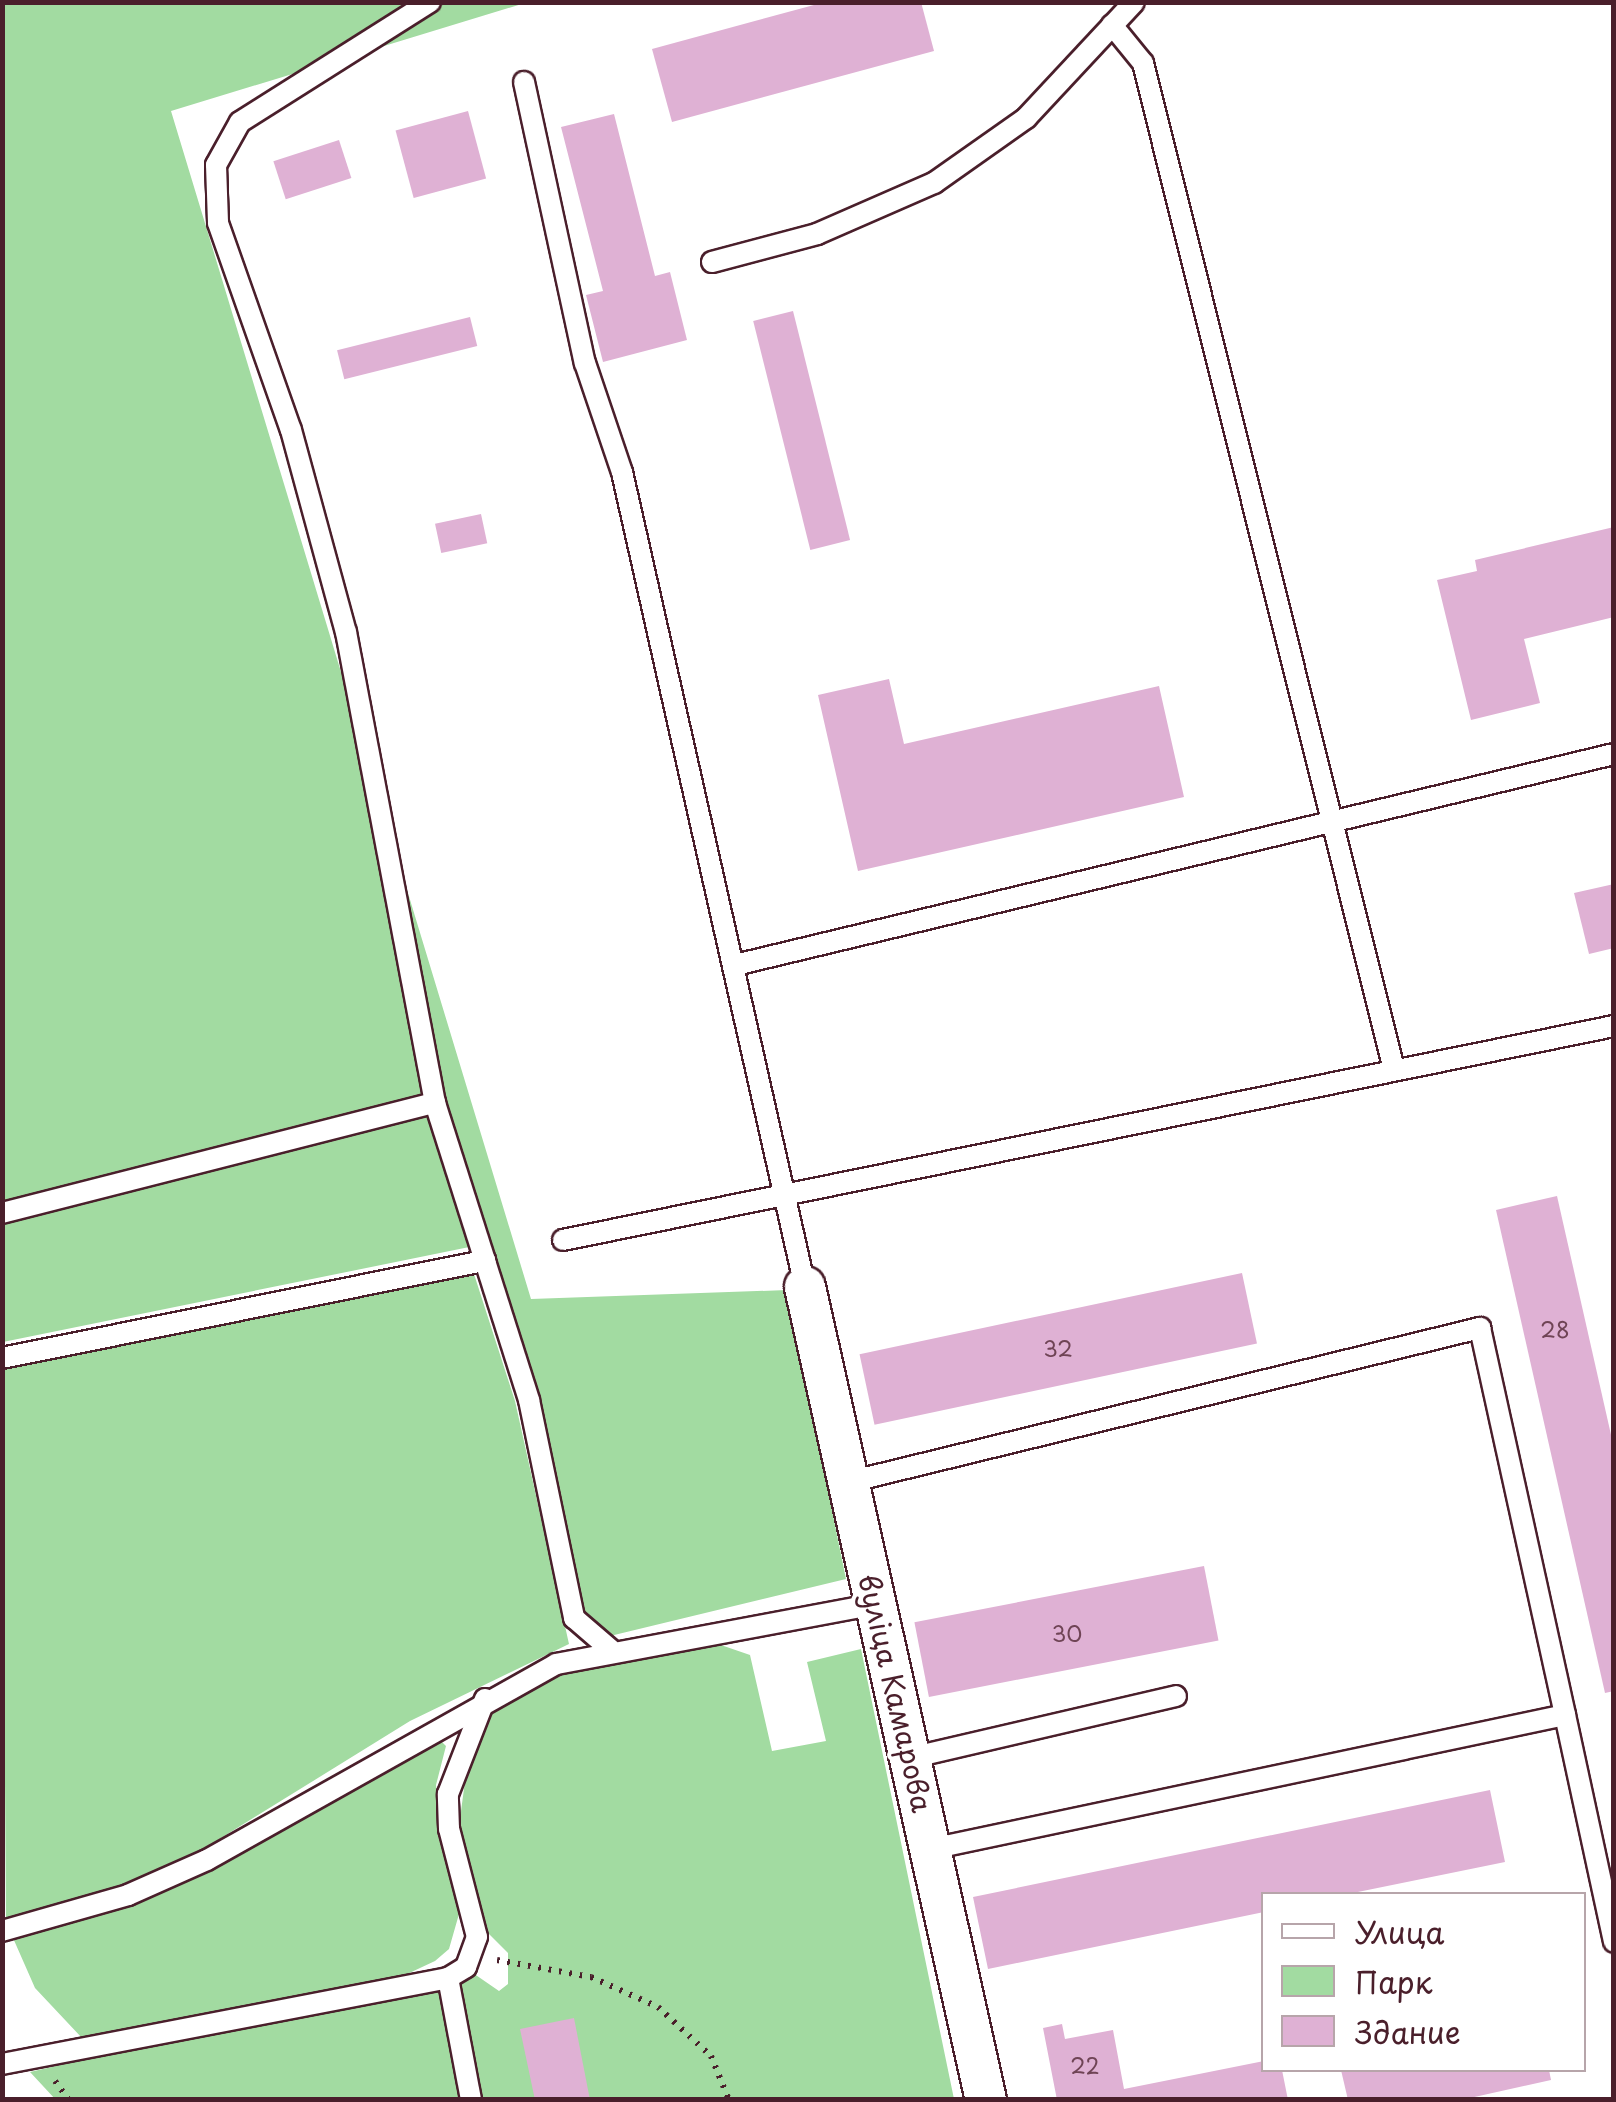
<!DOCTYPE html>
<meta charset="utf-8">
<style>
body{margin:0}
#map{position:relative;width:1616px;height:2102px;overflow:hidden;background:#fff;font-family:"Playpen Sans",sans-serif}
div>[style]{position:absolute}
.green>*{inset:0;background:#a2dba1}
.building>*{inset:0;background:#dfb1d4;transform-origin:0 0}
.path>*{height:6px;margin-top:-3px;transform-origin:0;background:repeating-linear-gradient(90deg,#4a1f2b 0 2.5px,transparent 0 10.5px)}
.roads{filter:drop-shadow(2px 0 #4a1f2b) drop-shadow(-2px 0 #4a1f2b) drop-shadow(0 2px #4a1f2b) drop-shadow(0 -2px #4a1f2b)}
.service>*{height:20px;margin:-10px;padding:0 10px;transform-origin:10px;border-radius:10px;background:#fff}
.minor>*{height:40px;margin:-20px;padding:0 20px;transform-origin:20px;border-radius:20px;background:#fff}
span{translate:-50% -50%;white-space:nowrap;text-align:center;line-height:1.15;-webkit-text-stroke:8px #fff;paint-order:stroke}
.number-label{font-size:22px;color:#6f4455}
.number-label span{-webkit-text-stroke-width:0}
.street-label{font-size:28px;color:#4a1f2b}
.frame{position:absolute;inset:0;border:5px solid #4a1f2b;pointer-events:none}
.legend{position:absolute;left:1261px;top:1892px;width:325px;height:180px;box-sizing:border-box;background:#fff;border:2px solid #b7a5aa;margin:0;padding:12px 18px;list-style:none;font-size:30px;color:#4a1f2b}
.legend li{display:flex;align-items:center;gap:20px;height:50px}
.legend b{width:50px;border:2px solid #b7a5aa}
</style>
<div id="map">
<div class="green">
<div style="clip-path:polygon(3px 3px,525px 3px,171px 111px,531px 1299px,787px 1290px,846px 1579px,610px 1636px,596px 1630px,585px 1618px,489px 1243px,3px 1342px)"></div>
<div style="clip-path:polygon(474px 1274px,515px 1401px,569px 1644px,410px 1721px,200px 1851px,121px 1887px,6px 1920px,2px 1370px)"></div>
<div style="clip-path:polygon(718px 1644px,750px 1655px,772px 1751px,826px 1741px,807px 1662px,861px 1649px,954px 2099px,56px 2100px,30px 2072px,470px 1971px,499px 1991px,508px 1984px,508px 1953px,486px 1931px,459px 1826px,470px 1744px,492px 1709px,559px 1672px)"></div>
<div style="clip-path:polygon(435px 1735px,446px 1746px,436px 1785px,439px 1829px,459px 1914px,449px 1949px,435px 1961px,405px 1975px,82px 2038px,35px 1988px,13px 1938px,133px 1904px,212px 1870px)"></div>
</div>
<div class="building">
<div style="clip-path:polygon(825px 2px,921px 2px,934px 51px,672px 122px,652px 49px)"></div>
<div style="left:468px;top:111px;width:70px;height:75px;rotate:75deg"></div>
<div style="clip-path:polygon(614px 114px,655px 276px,670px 272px,687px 340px,603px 362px,586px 295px,603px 291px,561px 127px)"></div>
<div style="left:339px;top:140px;width:40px;height:69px;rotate:72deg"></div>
<div style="left:793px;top:311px;width:236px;height:41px;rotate:76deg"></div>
<div style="left:470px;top:317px;width:30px;height:137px;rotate:76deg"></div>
<div style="left:481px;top:514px;width:30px;height:47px;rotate:78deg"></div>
<div style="clip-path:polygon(1614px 527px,1614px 617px,1524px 639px,1540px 703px,1471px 720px,1437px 580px,1477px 571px,1475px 560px)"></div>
<div style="clip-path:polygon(889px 679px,904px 744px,1159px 686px,1184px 797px,858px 871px,818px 695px)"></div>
<div style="clip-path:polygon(1614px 884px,1614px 948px,1589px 954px,1574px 893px)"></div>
<div style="clip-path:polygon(1557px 1196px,1614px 1448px,1614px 1691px,1605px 1693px,1496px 1210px)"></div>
<div style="left:1242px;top:1273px;width:72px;height:391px;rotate:78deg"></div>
<div style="left:1204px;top:1566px;width:76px;height:295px;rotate:79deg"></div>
<div style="clip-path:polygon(1490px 1790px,1505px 1862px,1348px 1894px,1264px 1894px,1264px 1912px,988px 1969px,973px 1897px)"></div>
<div style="clip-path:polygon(574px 2018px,590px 2100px,535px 2100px,520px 2029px)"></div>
<div style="clip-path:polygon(1062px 2024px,1065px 2039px,1113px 2030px,1124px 2089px,1264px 2061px,1264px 2070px,1282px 2070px,1288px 2100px,1057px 2100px,1043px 2028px)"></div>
<div style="clip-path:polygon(1341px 2070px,1549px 2070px,1551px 2080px,1461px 2100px,1348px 2100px)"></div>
</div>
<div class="path">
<div style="left:497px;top:1960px;width:96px;rotate:10.3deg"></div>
<div style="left:591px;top:1977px;width:73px;rotate:24.1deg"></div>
<div style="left:658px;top:2007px;width:72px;rotate:42.8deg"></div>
<div style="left:711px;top:2056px;width:48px;rotate:67.8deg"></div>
<div style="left:55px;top:2081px;width:24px;rotate:54deg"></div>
</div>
<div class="roads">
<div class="service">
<div style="left:430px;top:2px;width:225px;rotate:147.7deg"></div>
<div style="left:240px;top:122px;width:49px;rotate:119.2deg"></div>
<div style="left:216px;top:165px;width:58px;rotate:88deg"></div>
<div style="left:218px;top:223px;width:219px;rotate:70.6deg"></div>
<div style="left:291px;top:430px;width:209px;rotate:74.8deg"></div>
<div style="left:346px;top:632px;width:479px;rotate:79.3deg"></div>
<div style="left:435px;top:1103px;width:166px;rotate:72.4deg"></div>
<div style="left:1112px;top:25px;width:49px;rotate:50.8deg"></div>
<div style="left:1143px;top:63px;width:1038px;rotate:76deg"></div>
<div style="left:524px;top:82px;width:288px;rotate:77.8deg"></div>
<div style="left:585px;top:363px;width:115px;rotate:71.3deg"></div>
<div style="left:622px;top:472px;width:835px;rotate:77.34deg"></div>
<div style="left:712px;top:262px;width:109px;rotate:-14.9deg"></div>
<div style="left:817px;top:234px;width:128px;rotate:-23.6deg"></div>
<div style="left:934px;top:183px;width:113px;rotate:-35.2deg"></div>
<div style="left:1026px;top:118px;width:158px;rotate:-47deg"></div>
<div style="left:735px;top:965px;width:904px;rotate:-13.5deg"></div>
<div style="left:2px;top:1213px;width:447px;rotate:-14.3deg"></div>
<div style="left:563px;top:1240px;width:1073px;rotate:-11.51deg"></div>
<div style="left:2px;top:1358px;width:493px;rotate:-11.4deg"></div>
<div style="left:485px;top:1261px;width:146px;rotate:72.4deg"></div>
<div style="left:529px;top:1400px;width:223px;rotate:78.3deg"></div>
<div style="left:574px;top:1618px;width:48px;rotate:40.7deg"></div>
<div style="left:849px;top:1482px;width:650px;rotate:-13.72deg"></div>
<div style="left:1480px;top:1328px;width:396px;rotate:77.6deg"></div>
<div style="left:1565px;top:1715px;width:648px;rotate:168.07deg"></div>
<div style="left:1565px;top:1715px;width:232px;rotate:77.8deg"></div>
<div style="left:910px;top:1758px;width:273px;rotate:-13.1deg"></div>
<div style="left:2px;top:1931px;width:131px;rotate:-15.9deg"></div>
<div style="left:128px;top:1895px;width:86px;rotate:-23.9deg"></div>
<div style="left:207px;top:1860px;width:400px;rotate:-29.3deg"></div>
<div style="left:556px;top:1664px;width:326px;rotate:-10.6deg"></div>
<div style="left:448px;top:1978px;width:124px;rotate:79.3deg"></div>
<div style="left:2px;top:2064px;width:454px;rotate:-10.9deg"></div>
<div style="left:448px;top:1978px;width:21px;rotate:-31deg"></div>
<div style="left:466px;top:1967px;width:32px;rotate:-70deg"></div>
<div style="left:477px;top:1937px;width:112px;rotate:-104.5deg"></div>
<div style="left:449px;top:1829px;width:35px;rotate:-92deg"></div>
<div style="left:448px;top:1794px;width:102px;rotate:-68.7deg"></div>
</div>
<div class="minor">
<div style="left:805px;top:1287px;width:833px;rotate:77.45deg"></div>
</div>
</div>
<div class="number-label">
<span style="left:1555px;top:1329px">28</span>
<span style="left:1058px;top:1348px">32</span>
<span style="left:1067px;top:1633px">30</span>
<span style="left:1085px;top:2065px">22</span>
</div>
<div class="street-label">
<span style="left:896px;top:1693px;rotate:77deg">вуліца Камарова</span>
</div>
<div class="frame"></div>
<ul class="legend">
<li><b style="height:12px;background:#fff"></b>Улица</li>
<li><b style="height:28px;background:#a2dba1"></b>Парк</li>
<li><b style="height:28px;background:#dfb1d4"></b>Здание</li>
</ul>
</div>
